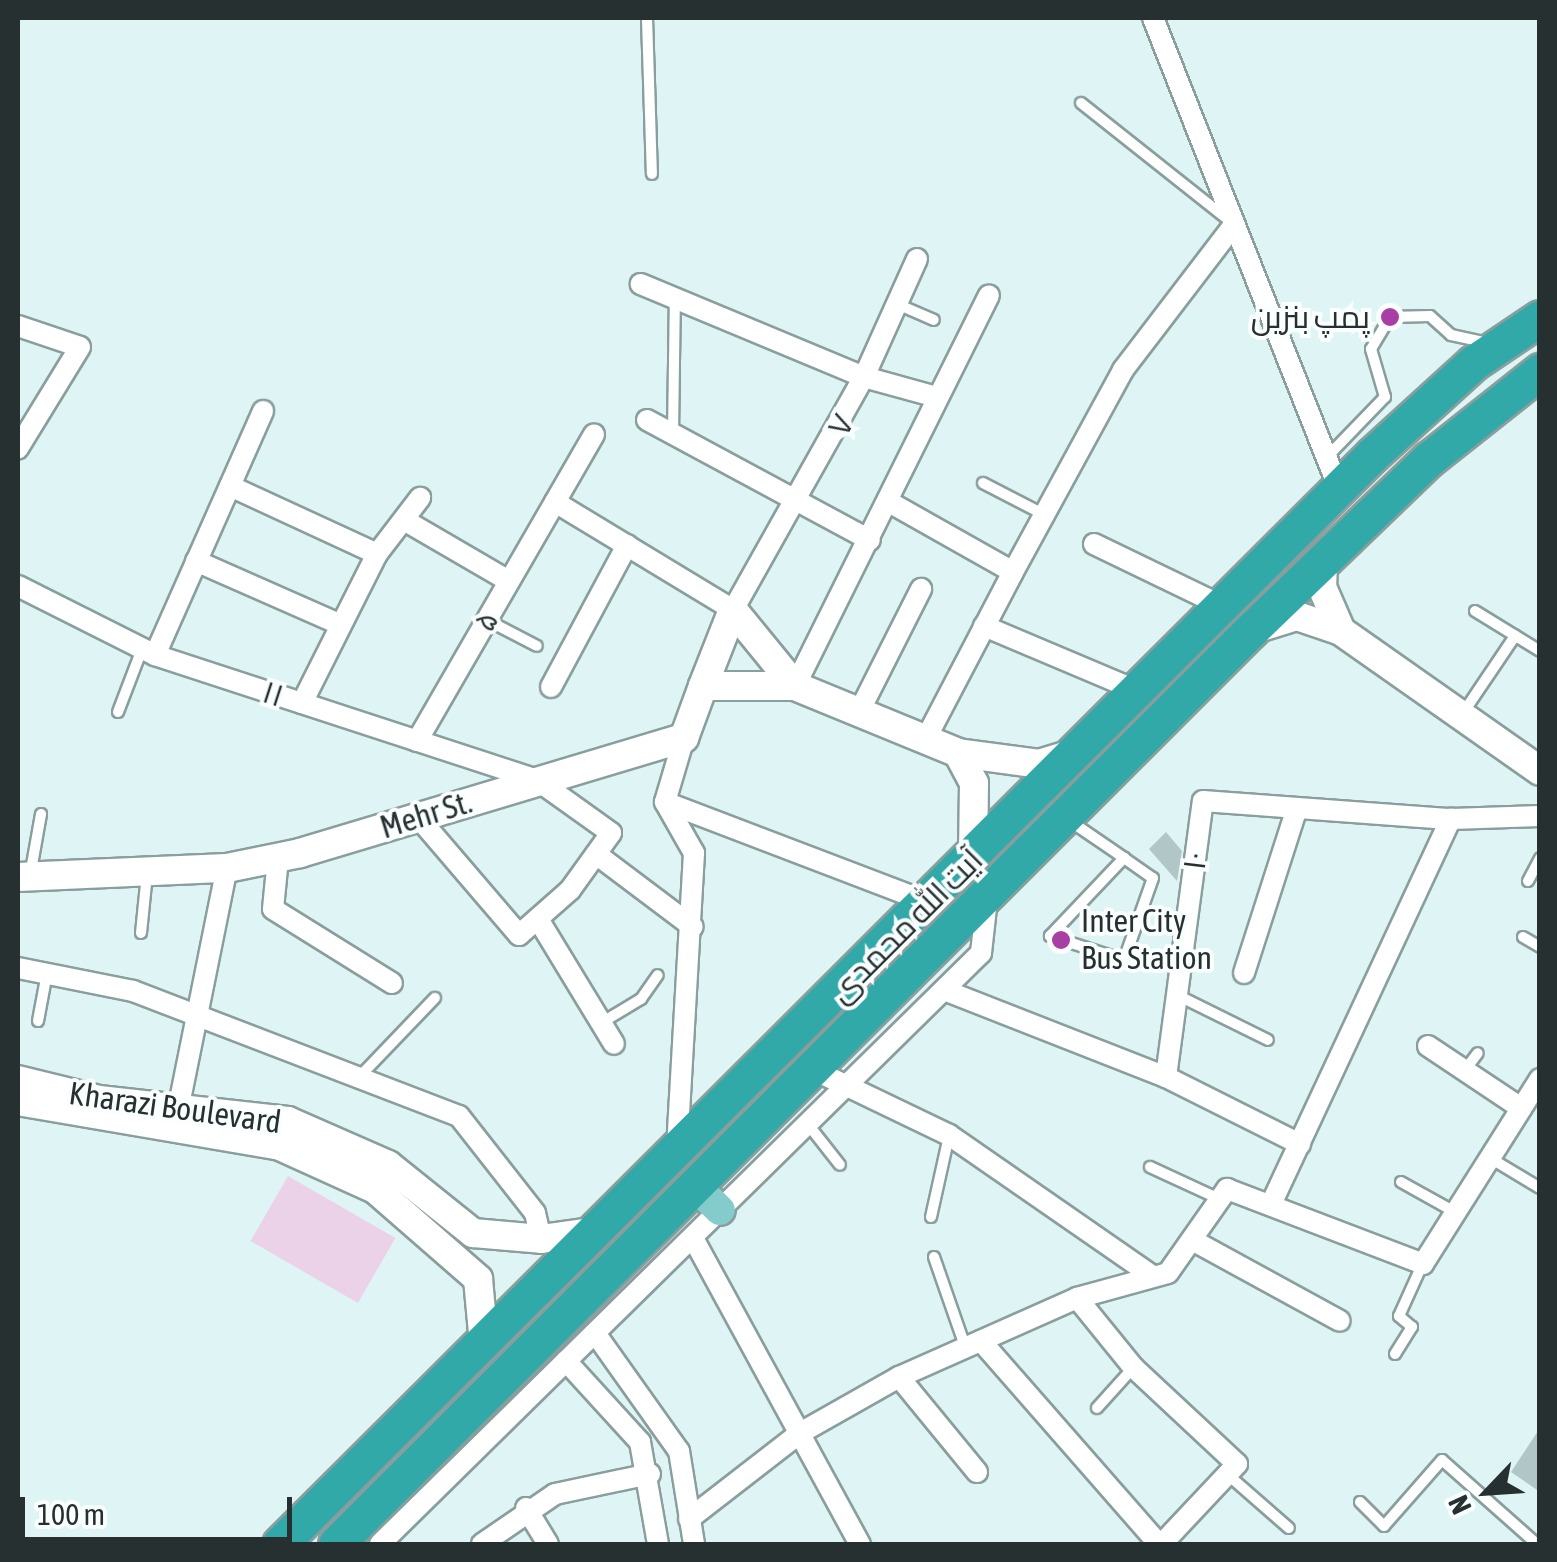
<!DOCTYPE html>
<meta charset="utf-8">
<style>
body{margin:0}
#map{position:relative;width:1557px;height:1562px;overflow:hidden;background:#dff5f5;font-family:"Asap Condensed",Cairo,sans-serif}
div>[style]{position:absolute}
.green>*{inset:0;background:#ebd2e8;transform-origin:0 0}
.building>*{inset:0;background:#b1c6c6}
.roads{filter:drop-shadow(2px 0 #899e9d) drop-shadow(-2px 0 #899e9d) drop-shadow(0 2px #899e9d) drop-shadow(0 -2px #899e9d)}
.lane>*{height:10px;margin:-5px;padding:0 5px;transform-origin:5px;border-radius:5px;background:#fff}
.street>*{height:20px;margin:-10px;padding:0 10px;transform-origin:10px;border-radius:10px;background:#fff}
.secondary>*{height:28px;margin:-14px;padding:0 14px;transform-origin:14px;border-radius:14px;background:#fff}
.primary>*{height:30px;margin:-15px;padding:0 15px;transform-origin:15px;border-radius:15px;background:#84cbcb}
.highway>*{height:35px;margin:-17.5px;padding:0 17.5px;transform-origin:17.5px;border-radius:17.5px;background:#32a9a9}
.dots>*{width:28px;height:28px;translate:-50% -50%;box-sizing:border-box;border:5px solid #fafefe;border-radius:50%}
span{translate:-50% -50%;white-space:nowrap;text-align:center;line-height:1.15;-webkit-text-stroke:8px #fafefe;paint-order:stroke}
.poi-label{font-size:32px;color:#273030}
.right{translate:-100% -50%;text-align:right}
.left{translate:0 -50%;text-align:left}
.street-label{font-size:32px;color:#273030}
.frame{position:absolute;inset:0;border:20px solid #273030;pointer-events:none}
.north{position:absolute;left:1437px;top:1442px;width:100px;height:100px;-webkit-text-stroke:8px #fafefe;paint-order:stroke;rotate:245deg;font-size:28px;font-weight:700;line-height:40px;text-align:center;color:#273030}
.north::after{content:'';display:block;margin:auto;width:35px;height:45px;background:#273030;clip-path:polygon(50% 0,100% 100%,50% 72%,0 100%)}
.scale{position:absolute;left:20px;top:1497px;width:272px;height:45px;box-sizing:border-box;border:5px solid #273030;border-top:0;padding-left:12px;font-size:30px;line-height:35px;white-space:nowrap;color:#273030;-webkit-text-stroke:8px #fafefe;paint-order:stroke}
</style>
<div id="map">
<div class="green">
<div style="left:288px;top:1176px;width:124px;height:75px;rotate:30deg"></div>
</div>
<div class="building">
<div style="clip-path:polygon(1166px 832px,1182px 851px,1177px 881px,1149px 849px)"></div>
<div style="clip-path:polygon(1540px 1428px,1540px 1492px,1511px 1472px)"></div>
</div>
<div class="roads">
<div class="lane">
<div style="left:647px;top:18px;width:156px;rotate:88.2deg"></div>
<div style="left:1081px;top:103px;width:190px;rotate:38.4deg"></div>
<div style="left:897px;top:304px;width:40px;rotate:23.4deg"></div>
<div style="left:673px;top:434px;width:136px;rotate:-89.2deg"></div>
<div style="left:1326px;top:458px;width:85px;rotate:-46deg"></div>
<div style="left:1385px;top:397px;width:50px;rotate:-106.3deg"></div>
<div style="left:1371px;top:349px;width:37px;rotate:-59deg"></div>
<div style="left:1390px;top:317px;width:40px;rotate:-1.4deg"></div>
<div style="left:1430px;top:316px;width:28px;rotate:42deg"></div>
<div style="left:1451px;top:335px;width:34px;rotate:12deg"></div>
<div style="left:983px;top:483px;width:68px;rotate:27.3deg"></div>
<div style="left:1475px;top:611px;width:76px;rotate:31.6deg"></div>
<div style="left:487px;top:620px;width:56px;rotate:27.5deg"></div>
<div style="left:118px;top:712px;width:67px;rotate:-69.1deg"></div>
<div style="left:1461px;top:716px;width:97px;rotate:-56deg"></div>
<div style="left:1070px;top:821px;width:65px;rotate:34.4deg"></div>
<div style="left:1124px;top:858px;width:35px;rotate:35deg"></div>
<div style="left:1153px;top:878px;width:87px;rotate:109.5deg"></div>
<div style="left:1124px;top:960px;width:78px;rotate:-162deg"></div>
<div style="left:1050px;top:936px;width:108px;rotate:-46.5deg"></div>
<div style="left:30px;top:876px;width:63px;rotate:-79.9deg"></div>
<div style="left:1528px;top:881px;width:26px;rotate:-62deg"></div>
<div style="left:141px;top:933px;width:59px;rotate:-84.2deg"></div>
<div style="left:1523px;top:937px;width:20px;rotate:30deg"></div>
<div style="left:1179px;top:996px;width:99px;rotate:26.3deg"></div>
<div style="left:38px;top:1021px;width:49px;rotate:-79.4deg"></div>
<div style="left:601px;top:1023px;width:47px;rotate:-31deg"></div>
<div style="left:641px;top:999px;width:29px;rotate:-55deg"></div>
<div style="left:1465px;top:1070px;width:21px;rotate:-53deg"></div>
<div style="left:363px;top:1073px;width:104px;rotate:-46.2deg"></div>
<div style="left:807px;top:1123px;width:53px;rotate:51.8deg"></div>
<div style="left:1490px;top:1158px;width:58px;rotate:31deg"></div>
<div style="left:1150px;top:1167px;width:72px;rotate:24.8deg"></div>
<div style="left:1401px;top:1182px;width:62px;rotate:29.1deg"></div>
<div style="left:931px;top:1217px;width:83px;rotate:-77.5deg"></div>
<div style="left:934px;top:1257px;width:94px;rotate:70.8deg"></div>
<div style="left:1395px;top:1354px;width:32px;rotate:-58deg"></div>
<div style="left:1412px;top:1327px;width:17px;rotate:-140deg"></div>
<div style="left:1399px;top:1316px;width:56px;rotate:-65.7deg"></div>
<div style="left:1097px;top:1408px;width:54px;rotate:-48deg"></div>
<div style="left:1227px;top:1474px;width:82px;rotate:41.1deg"></div>
<div style="left:1360px;top:1502px;width:34px;rotate:45deg"></div>
<div style="left:1384px;top:1526px;width:88px;rotate:-48.7deg"></div>
<div style="left:1442px;top:1460px;width:127px;rotate:41.5deg"></div>
</div>
<div class="street">
<div style="left:1153px;top:18px;width:506px;rotate:68.45deg"></div>
<div style="left:917px;top:259px;width:129px;rotate:114.2deg"></div>
<div style="left:864px;top:377px;width:72px;rotate:15.4deg"></div>
<div style="left:18px;top:326px;width:65px;rotate:18.7deg"></div>
<div style="left:80px;top:347px;width:119px;rotate:121.5deg"></div>
<div style="left:647px;top:420px;width:253px;rotate:28.3deg"></div>
<div style="left:230px;top:486px;width:162px;rotate:24.8deg"></div>
<div style="left:555px;top:502px;width:208px;rotate:31.2deg"></div>
<div style="left:733px;top:610px;width:267px;rotate:-60.7deg"></div>
<div style="left:864px;top:377px;width:242px;rotate:-157.4deg"></div>
<div style="left:889px;top:502px;width:142px;rotate:29.4deg"></div>
<div style="left:1013px;top:572px;width:190px;rotate:117.6deg"></div>
<div style="left:404px;top:520px;width:121px;rotate:30.2deg"></div>
<div style="left:1094px;top:544px;width:142px;rotate:25.8deg"></div>
<div style="left:196px;top:561px;width:156px;rotate:23.8deg"></div>
<div style="left:1013px;top:572px;width:230px;rotate:-61.4deg"></div>
<div style="left:1123px;top:370px;width:183px;rotate:-52.6deg"></div>
<div style="left:18px;top:586px;width:153px;rotate:26.7deg"></div>
<div style="left:155px;top:655px;width:402px;rotate:18.1deg"></div>
<div style="left:537px;top:780px;width:91px;rotate:35.6deg"></div>
<div style="left:611px;top:833px;width:70px;rotate:125.7deg"></div>
<div style="left:570px;top:890px;width:68px;rotate:138.6deg"></div>
<div style="left:519px;top:935px;width:155px;rotate:-130.6deg"></div>
<div style="left:984px;top:626px;width:169px;rotate:22.9deg"></div>
<div style="left:155px;top:655px;width:267px;rotate:-66.1deg"></div>
<div style="left:795px;top:686px;width:436px;rotate:-63.6deg"></div>
<div style="left:551px;top:687px;width:161px;rotate:-61.8deg"></div>
<div style="left:302px;top:703px;width:167px;rotate:-63.3deg"></div>
<div style="left:377px;top:554px;width:71px;rotate:-52.5deg"></div>
<div style="left:859px;top:712px;width:138px;rotate:-63.2deg"></div>
<div style="left:417px;top:741px;width:354px;rotate:-60deg"></div>
<div style="left:665px;top:802px;width:59px;rotate:60.4deg"></div>
<div style="left:694px;top:853px;width:294px;rotate:93.3deg"></div>
<div style="left:665px;top:802px;width:283px;rotate:20.9deg"></div>
<div style="left:665px;top:802px;width:67px;rotate:-73.5deg"></div>
<div style="left:596px;top:854px;width:121px;rotate:37deg"></div>
<div style="left:278px;top:858px;width:51px;rotate:95.6deg"></div>
<div style="left:273px;top:909px;width:140px;rotate:31.9deg"></div>
<div style="left:538px;top:919px;width:146px;rotate:58.7deg"></div>
<div style="left:18px;top:968px;width:117px;rotate:11.3deg"></div>
<div style="left:133px;top:991px;width:349px;rotate:21deg"></div>
<div style="left:459px;top:1116px;width:123px;rotate:51.9deg"></div>
<div style="left:535px;top:1213px;width:27px;rotate:77deg"></div>
<div style="left:1244px;top:973px;width:173px;rotate:-72.2deg"></div>
<div style="left:944px;top:990px;width:238px;rotate:21.4deg"></div>
<div style="left:1166px;top:1077px;width:278px;rotate:-82.4deg"></div>
<div style="left:1203px;top:801px;width:249px;rotate:4.2deg"></div>
<div style="left:1451px;top:819px;width:89px;rotate:-1.9deg"></div>
<div style="left:1428px;top:1046px;width:112px;rotate:33.7deg"></div>
<div style="left:814px;top:1070px;width:150px;rotate:25.7deg"></div>
<div style="left:949px;top:1135px;width:244px;rotate:34.7deg"></div>
<div style="left:1166px;top:1077px;width:150px;rotate:26.6deg"></div>
<div style="left:179px;top:1105px;width:242px;rotate:-78.6deg"></div>
<div style="left:1273px;top:1200px;width:421px;rotate:-65deg"></div>
<div style="left:693px;top:1238px;width:349px;rotate:61.4deg"></div>
<div style="left:1194px;top:1241px;width:166px;rotate:28.7deg"></div>
<div style="left:1077px;top:1298px;width:89px;rotate:50.9deg"></div>
<div style="left:1133px;top:1367px;width:142px;rotate:43deg"></div>
<div style="left:1237px;top:1464px;width:110px;rotate:133.2deg"></div>
<div style="left:595px;top:1333px;width:145px;rotate:54.6deg"></div>
<div style="left:679px;top:1451px;width:94px;rotate:80.8deg"></div>
<div style="left:981px;top:1341px;width:270px;rotate:48.8deg"></div>
<div style="left:566px;top:1361px;width:110px;rotate:47.6deg"></div>
<div style="left:640px;top:1442px;width:104px;rotate:80deg"></div>
<div style="left:899px;top:1377px;width:123px;rotate:50.6deg"></div>
<div style="left:526px;top:1508px;width:42px;rotate:58.6deg"></div>
<div style="left:689px;top:1519px;width:140px;rotate:-37.8deg"></div>
<div style="left:800px;top:1433px;width:114px;rotate:-29.5deg"></div>
<div style="left:899px;top:1377px;width:195px;rotate:-23.9deg"></div>
<div style="left:1077px;top:1298px;width:94px;rotate:-15.4deg"></div>
<div style="left:1168px;top:1273px;width:103px;rotate:-54.9deg"></div>
<div style="left:1227px;top:1189px;width:210px;rotate:20.9deg"></div>
<div style="left:1423px;top:1264px;width:219px;rotate:-57.7deg"></div>
<div style="left:380px;top:1544px;width:843px;rotate:-44.52deg"></div>
<div style="left:981px;top:953px;width:54px;rotate:-83.7deg"></div>
<div style="left:482px;top:1544px;width:88px;rotate:-34.4deg"></div>
<div style="left:555px;top:1494px;width:97px;rotate:-11.9deg"></div>
</div>
<div class="secondary">
<div style="left:1323px;top:561px;width:26px;rotate:92deg"></div>
<div style="left:1322px;top:587px;width:48px;rotate:66.6deg"></div>
<div style="left:1255px;top:629px;width:44px;rotate:-17.2deg"></div>
<div style="left:1297px;top:616px;width:46px;rotate:18.8deg"></div>
<div style="left:1341px;top:631px;width:243px;rotate:35.1deg"></div>
<div style="left:703px;top:686px;width:82px;rotate:-68.5deg"></div>
<div style="left:733px;top:610px;width:98px;rotate:50.8deg"></div>
<div style="left:958px;top:753px;width:34px;rotate:62deg"></div>
<div style="left:974px;top:783px;width:76px;rotate:90.8deg"></div>
<div style="left:18px;top:877px;width:209px;rotate:-2.5deg"></div>
<div style="left:227px;top:868px;width:75px;rotate:-11.6deg"></div>
<div style="left:300px;top:853px;width:401px;rotate:-16.7deg"></div>
<div style="left:684px;top:738px;width:55px;rotate:-69.9deg"></div>
<div style="left:703px;top:686px;width:92px"></div>
<div style="left:795px;top:686px;width:176px;rotate:22.3deg"></div>
<div style="left:958px;top:753px;width:82px;rotate:7.7deg"></div>
<div style="left:1039px;top:764px;width:37px;rotate:-17deg"></div>
<div style="left:18px;top:1080px;width:83px;rotate:13.9deg"></div>
<div style="left:99px;top:1100px;width:190px;rotate:6.3deg"></div>
<div style="left:288px;top:1121px;width:109px;rotate:23.7deg"></div>
<div style="left:388px;top:1165px;width:109px;rotate:38.7deg"></div>
<div style="left:473px;top:1233px;width:68px;rotate:5deg"></div>
<div style="left:541px;top:1239px;width:59px;rotate:-7.9deg"></div>
<div style="left:18px;top:1101px;width:266px;rotate:9.7deg"></div>
<div style="left:280px;top:1146px;width:104px;rotate:24.4deg"></div>
<div style="left:375px;top:1189px;width:137px;rotate:41.1deg"></div>
<div style="left:478px;top:1279px;width:65px;rotate:84.7deg"></div>
</div>
<div class="primary">
<div style="left:696px;top:1187px;width:33px;rotate:44deg"></div>
</div>
<div class="highway">
<div style="left:280px;top:1544px;width:1542px;rotate:-44.92deg"></div>
<div style="left:1372px;top:455px;width:137px;rotate:-42.3deg"></div>
<div style="left:1473px;top:363px;width:81px;rotate:-33.9deg"></div>
<div style="left:336px;top:1544px;width:1293px;rotate:-44.97deg"></div>
<div style="left:1251px;top:630px;width:247px;rotate:-43.9deg"></div>
<div style="left:1429px;top:459px;width:142px;rotate:-38.4deg"></div>
</div>
</div>
<div class="dots">
<div style="left:1390px;top:317px;background:#a840a3"></div>
<div style="left:1061px;top:940px;background:#a840a3"></div>
</div>
<div class="poi-label">
<span class="right" style="left:1370px;top:317px">پمپ بنزین</span>
<span class="left" style="left:1081px;top:940px">Inter City<br>Bus Station</span>
</div>
<div class="street-label">
<span style="left:841px;top:425px;rotate:-61deg">۷</span>
<span style="left:486px;top:621px;rotate:-60deg">۵</span>
<span style="left:273px;top:694px;rotate:18deg">۱۱</span>
<span style="left:426px;top:815px;rotate:-17deg">Mehr St.</span>
<span style="left:1195px;top:861px;rotate:-83deg">۱۰</span>
<span style="left:906px;top:926px;rotate:-45deg">آیت الله محمدی</span>
<span style="left:175px;top:1108px;rotate:8deg">Kharazi Boulevard</span>
</div>
<div class="frame"></div>
<div class="north">N</div>
<div class="scale">100 m</div>
</div>
